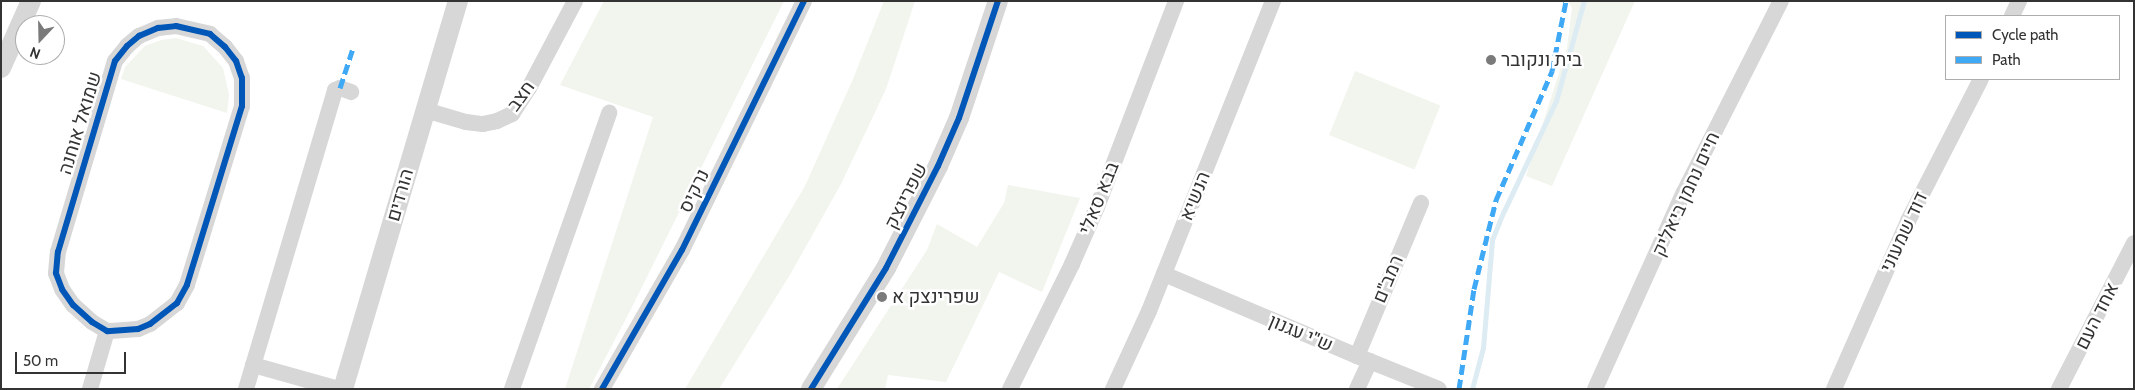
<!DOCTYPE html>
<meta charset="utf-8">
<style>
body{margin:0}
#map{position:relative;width:2135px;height:390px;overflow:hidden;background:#fff;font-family:Cabin,Heebo,sans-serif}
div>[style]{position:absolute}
.green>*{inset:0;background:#f1f5ed;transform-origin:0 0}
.stream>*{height:4.5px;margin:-2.25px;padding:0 2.25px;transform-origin:2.25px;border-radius:2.25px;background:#ddebf3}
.minor>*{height:16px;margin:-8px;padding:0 8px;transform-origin:8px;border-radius:8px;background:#d7d7d7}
.tertiary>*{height:20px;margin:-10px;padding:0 10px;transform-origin:10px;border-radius:10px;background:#d7d7d7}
.quiet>*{height:5px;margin-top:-2.5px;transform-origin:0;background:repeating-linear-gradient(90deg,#3fa9f5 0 10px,transparent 0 15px)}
.cycleway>*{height:6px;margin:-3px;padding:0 3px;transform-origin:3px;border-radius:3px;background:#0057b8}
.dots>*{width:14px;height:14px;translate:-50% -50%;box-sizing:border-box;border:2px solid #fff;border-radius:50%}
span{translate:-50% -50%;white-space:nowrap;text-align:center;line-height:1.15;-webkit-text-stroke:5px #fff;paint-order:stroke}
.poi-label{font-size:19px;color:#333}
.left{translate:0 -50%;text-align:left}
.street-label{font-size:19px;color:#333}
.frame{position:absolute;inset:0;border:2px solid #333;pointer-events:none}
.legend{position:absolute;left:1945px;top:15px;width:175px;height:65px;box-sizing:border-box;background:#fff;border:1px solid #adadad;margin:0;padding:6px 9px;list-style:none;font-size:15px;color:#333}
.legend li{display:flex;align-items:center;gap:10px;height:25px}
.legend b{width:25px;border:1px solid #adadad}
.north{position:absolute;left:15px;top:15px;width:50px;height:50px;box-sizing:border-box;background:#fff;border:1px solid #adadad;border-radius:50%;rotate:201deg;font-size:14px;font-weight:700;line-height:20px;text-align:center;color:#333}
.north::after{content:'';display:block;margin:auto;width:18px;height:22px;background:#7a7a7a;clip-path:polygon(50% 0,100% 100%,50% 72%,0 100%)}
.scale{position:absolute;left:15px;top:352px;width:111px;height:22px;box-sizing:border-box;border:2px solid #333;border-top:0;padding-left:6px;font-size:15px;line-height:18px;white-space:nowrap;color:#333;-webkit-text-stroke:4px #fff;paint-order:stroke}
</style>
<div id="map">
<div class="green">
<div style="clip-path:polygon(604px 1px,784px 1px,632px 307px,589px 389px,565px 389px,653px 117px,560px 85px)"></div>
<div style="clip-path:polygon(884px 1px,915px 1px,886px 89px,841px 184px,791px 273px,719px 389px,685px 389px,805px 186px,853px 79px)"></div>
<div style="clip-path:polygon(1568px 1px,1635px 1px,1552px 186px,1526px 176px,1567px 48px,1572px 8px)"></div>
<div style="clip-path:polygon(176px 38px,203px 46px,223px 68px,229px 95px,227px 113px,121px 79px,125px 67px,145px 46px,161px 40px)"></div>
<div style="left:1355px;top:71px;width:92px;height:69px;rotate:22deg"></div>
<div style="clip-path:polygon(1008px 185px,1080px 198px,1042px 292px,999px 272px,946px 382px,888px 375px,885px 389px,837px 389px,927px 250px,937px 224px,977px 247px,1004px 203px)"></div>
</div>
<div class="stream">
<div style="left:1472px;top:389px;width:42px;rotate:-75deg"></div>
<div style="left:1483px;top:348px;width:108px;rotate:-85.2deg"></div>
<div style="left:1492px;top:240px;width:31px;rotate:-68deg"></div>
<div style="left:1504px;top:211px;width:122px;rotate:-64.7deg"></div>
<div style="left:1556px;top:101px;width:104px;rotate:-74.4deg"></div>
</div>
<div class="minor">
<div style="left:2012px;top:16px;width:17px;rotate:-65deg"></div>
<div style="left:176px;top:26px;width:35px;rotate:13deg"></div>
<div style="left:210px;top:34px;width:20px;rotate:41deg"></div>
<div style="left:225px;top:47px;width:18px;rotate:52deg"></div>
<div style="left:236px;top:61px;width:18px;rotate:71deg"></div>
<div style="left:242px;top:78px;width:28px;rotate:90deg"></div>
<div style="left:242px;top:106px;width:187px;rotate:107.1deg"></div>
<div style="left:187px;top:285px;width:21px;rotate:119deg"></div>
<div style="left:177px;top:303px;width:34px;rotate:142deg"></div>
<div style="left:150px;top:324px;width:13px;rotate:157deg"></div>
<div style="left:138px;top:329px;width:31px;rotate:176deg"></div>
<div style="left:107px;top:331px;width:17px;rotate:-149deg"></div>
<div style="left:92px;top:322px;width:25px;rotate:-138deg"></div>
<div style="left:73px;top:305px;width:19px;rotate:-125deg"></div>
<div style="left:62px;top:289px;width:17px;rotate:-111deg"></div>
<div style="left:56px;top:273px;width:21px;rotate:-85deg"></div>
<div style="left:58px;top:252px;width:199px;rotate:-73.4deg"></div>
<div style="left:115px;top:61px;width:19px;rotate:-51deg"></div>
<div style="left:127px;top:46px;width:16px;rotate:-40deg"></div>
<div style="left:139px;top:36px;width:21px;rotate:-23deg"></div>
<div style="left:158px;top:28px;width:18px;rotate:-6deg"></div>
<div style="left:425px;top:110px;width:43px;rotate:16.3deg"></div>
<div style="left:466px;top:122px;width:17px;rotate:7deg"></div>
<div style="left:483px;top:124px;width:14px;rotate:-12deg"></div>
<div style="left:497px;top:121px;width:17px;rotate:-25deg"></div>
<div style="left:512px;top:114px;width:31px;rotate:-57deg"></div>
<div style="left:529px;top:88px;width:98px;rotate:-62.1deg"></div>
<div style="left:1164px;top:274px;width:210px;rotate:23deg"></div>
<div style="left:1357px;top:356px;width:88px;rotate:21.9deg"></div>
<div style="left:1357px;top:356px;width:166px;rotate:-67.3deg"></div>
<div style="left:253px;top:365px;width:89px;rotate:15.6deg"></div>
<div style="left:90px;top:389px;width:60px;rotate:-73.7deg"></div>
<div style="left:246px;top:389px;width:312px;rotate:-73.4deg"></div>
<div style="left:335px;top:90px;width:5px;rotate:-22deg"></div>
<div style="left:340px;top:88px;width:12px;rotate:20deg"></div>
<div style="left:512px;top:389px;width:293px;rotate:-70.6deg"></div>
<div style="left:602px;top:389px;width:160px;rotate:-60.1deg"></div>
<div style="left:682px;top:250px;width:277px;rotate:-63.9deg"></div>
<div style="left:1010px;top:389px;width:140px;rotate:-63.6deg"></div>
<div style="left:1072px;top:264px;width:62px;rotate:-66.3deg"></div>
<div style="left:1097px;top:207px;width:221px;rotate:-69deg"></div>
<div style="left:1113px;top:389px;width:86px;rotate:-65.2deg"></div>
<div style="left:1149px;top:311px;width:334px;rotate:-68.2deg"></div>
<div style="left:1357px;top:389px;width:31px;rotate:-65deg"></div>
<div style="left:1595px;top:389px;width:216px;rotate:-65.7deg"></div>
<div style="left:1684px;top:192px;width:214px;rotate:-63.1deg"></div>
<div style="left:1834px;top:389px;width:184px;rotate:-66.2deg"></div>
<div style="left:1908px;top:221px;width:160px;rotate:-62.8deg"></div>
<div style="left:2059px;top:389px;width:164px;rotate:-62.8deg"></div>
</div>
<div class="tertiary">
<div style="left:1px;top:68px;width:73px;rotate:-65.9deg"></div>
<div style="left:343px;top:389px;width:405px;rotate:-73.5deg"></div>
<div style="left:811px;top:389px;width:142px;rotate:-58.2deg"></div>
<div style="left:886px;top:268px;width:114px;rotate:-63deg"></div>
<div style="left:938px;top:166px;width:52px;rotate:-66.4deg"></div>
<div style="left:959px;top:118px;width:123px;rotate:-71.6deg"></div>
</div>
<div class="quiet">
<div style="left:340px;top:88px;width:40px;rotate:-72deg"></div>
<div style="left:1459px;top:389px;width:101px;rotate:-81.5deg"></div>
<div style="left:1474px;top:289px;width:92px;rotate:-76.1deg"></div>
<div style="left:1496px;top:200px;width:141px;rotate:-66.5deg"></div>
<div style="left:1552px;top:71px;width:71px;rotate:-78.7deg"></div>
</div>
<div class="cycleway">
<div style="left:176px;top:26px;width:35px;rotate:13deg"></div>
<div style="left:210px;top:34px;width:20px;rotate:41deg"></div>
<div style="left:225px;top:47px;width:18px;rotate:52deg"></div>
<div style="left:236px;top:61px;width:18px;rotate:71deg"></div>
<div style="left:242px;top:78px;width:28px;rotate:90deg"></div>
<div style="left:242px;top:106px;width:187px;rotate:107.1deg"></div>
<div style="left:187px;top:285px;width:21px;rotate:119deg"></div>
<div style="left:177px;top:303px;width:34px;rotate:142deg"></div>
<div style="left:150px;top:324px;width:13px;rotate:157deg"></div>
<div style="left:138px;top:329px;width:31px;rotate:176deg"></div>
<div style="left:107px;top:331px;width:17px;rotate:-149deg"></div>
<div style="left:92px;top:322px;width:25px;rotate:-138deg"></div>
<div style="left:73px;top:305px;width:19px;rotate:-125deg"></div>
<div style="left:62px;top:289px;width:17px;rotate:-111deg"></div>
<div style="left:56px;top:273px;width:21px;rotate:-85deg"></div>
<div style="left:58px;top:252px;width:199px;rotate:-73.4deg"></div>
<div style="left:115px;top:61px;width:19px;rotate:-51deg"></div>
<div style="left:127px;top:46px;width:16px;rotate:-40deg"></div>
<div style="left:139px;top:36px;width:21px;rotate:-23deg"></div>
<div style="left:158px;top:28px;width:18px;rotate:-6deg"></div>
<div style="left:602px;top:389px;width:160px;rotate:-60.1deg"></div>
<div style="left:682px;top:250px;width:277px;rotate:-63.9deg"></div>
<div style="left:811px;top:389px;width:142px;rotate:-58.2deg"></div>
<div style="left:886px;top:268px;width:114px;rotate:-63deg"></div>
<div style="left:938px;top:166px;width:52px;rotate:-66.4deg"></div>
<div style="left:959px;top:118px;width:123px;rotate:-71.6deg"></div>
</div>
<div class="dots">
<div style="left:1491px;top:60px;background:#7a7a7a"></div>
<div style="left:882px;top:297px;background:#7a7a7a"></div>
</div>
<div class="poi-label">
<span class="left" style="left:1501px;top:60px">בית ונקובר</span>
<span class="left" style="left:892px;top:297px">שפרינצק א</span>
</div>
<div class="street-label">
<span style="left:521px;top:96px;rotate:-54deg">חצב</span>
<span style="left:80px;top:123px;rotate:-73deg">שמואל אוחנה</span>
<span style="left:694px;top:191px;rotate:-64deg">נרקיס</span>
<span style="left:1686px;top:194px;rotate:-65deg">חיים נחמן ביאליק</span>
<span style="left:400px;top:195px;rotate:-74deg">הורדים</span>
<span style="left:906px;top:196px;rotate:-63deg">שפרינצק</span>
<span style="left:1195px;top:196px;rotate:-68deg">הנשיא</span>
<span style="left:1099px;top:198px;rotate:-68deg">בבא סאלי</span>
<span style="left:1904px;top:232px;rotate:-65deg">דוד שמעוני</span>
<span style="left:1388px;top:279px;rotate:-67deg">רמב"ם</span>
<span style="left:2097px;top:316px;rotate:-63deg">אחד העם</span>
<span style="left:1301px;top:333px;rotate:23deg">ש"י עגנון</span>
</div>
<div class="frame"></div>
<ul class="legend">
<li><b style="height:6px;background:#0057b8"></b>Cycle path</li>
<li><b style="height:6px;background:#3fa9f5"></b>Path</li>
</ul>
<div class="north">N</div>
<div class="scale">50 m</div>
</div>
